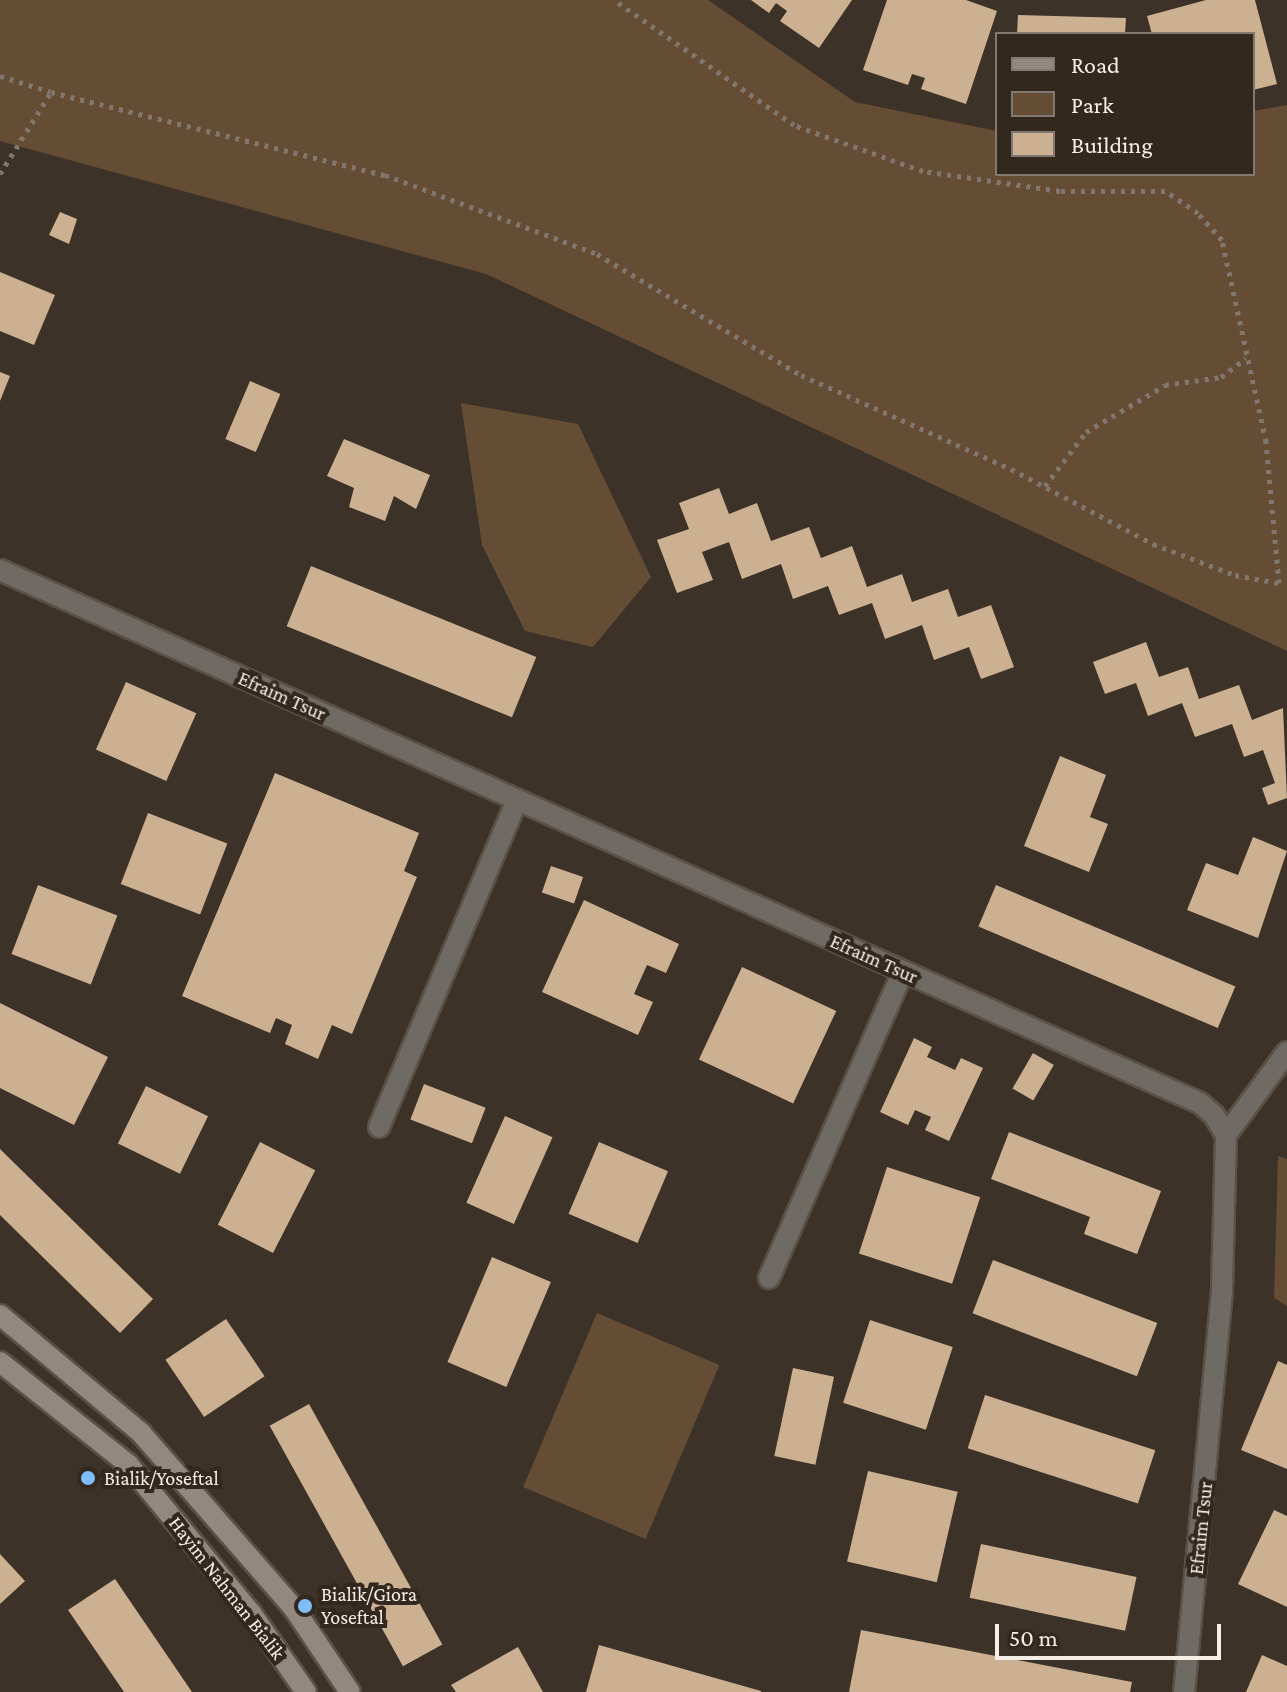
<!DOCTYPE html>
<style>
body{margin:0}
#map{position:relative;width:1287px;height:1692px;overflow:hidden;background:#3d3227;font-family:"Crimson Pro",serif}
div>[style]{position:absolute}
.green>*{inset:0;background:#644d34;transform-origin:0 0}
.building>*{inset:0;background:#ccb092;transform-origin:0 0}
.path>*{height:5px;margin-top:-2.5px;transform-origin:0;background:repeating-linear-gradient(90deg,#81776e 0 4px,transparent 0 10px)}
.roads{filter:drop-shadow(2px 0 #5b5046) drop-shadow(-2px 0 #5b5046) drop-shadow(0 2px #5b5046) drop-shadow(0 -2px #5b5046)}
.street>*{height:20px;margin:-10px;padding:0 10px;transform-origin:10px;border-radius:10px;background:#706a65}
.secondary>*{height:20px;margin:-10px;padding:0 10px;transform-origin:10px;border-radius:10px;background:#91887f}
.dots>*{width:22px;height:22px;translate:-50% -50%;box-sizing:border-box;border:4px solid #33281e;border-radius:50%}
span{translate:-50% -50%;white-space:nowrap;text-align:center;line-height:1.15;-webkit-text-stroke:8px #33281e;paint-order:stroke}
.street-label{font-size:20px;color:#f6efe8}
.poi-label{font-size:20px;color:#f6efe8}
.left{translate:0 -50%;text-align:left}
.legend{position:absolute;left:995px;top:32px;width:260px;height:144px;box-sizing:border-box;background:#33281e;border:2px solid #81786f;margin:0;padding:10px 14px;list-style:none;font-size:24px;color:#f6efe8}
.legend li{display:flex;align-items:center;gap:16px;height:40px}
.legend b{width:40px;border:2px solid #81786f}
.scale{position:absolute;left:995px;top:1624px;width:226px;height:36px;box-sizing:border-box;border:4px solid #f6efe8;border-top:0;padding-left:10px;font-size:24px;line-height:28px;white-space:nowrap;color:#f6efe8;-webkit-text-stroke:6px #33281e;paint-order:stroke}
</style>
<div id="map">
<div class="green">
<div style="clip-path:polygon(0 0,708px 0,855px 102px,997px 131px,997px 174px,1253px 174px,1253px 111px,1287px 105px,1287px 651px,486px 274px,0 141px)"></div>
<div style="clip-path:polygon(461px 403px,578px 424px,651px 577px,593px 647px,525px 631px,482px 545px)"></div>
<div style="clip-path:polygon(1278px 1156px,1287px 1159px,1287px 1306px,1274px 1298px)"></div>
<div style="left:597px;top:1313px;width:133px;height:189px;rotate:23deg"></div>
</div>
<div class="building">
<div style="clip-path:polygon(751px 0,852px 0,819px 48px,780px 21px,787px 11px,776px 3px,769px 13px)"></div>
<div style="clip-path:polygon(887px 0,966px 0,997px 11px,966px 104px,921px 89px,925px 78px,912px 74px,908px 85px,863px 70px)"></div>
<div style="clip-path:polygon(1206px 0,1255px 0,1277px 84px,1253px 90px,1253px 34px,1152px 34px,1147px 16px)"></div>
<div style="clip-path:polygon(1018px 15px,1126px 18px,1125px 34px,1017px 34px)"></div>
<div style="clip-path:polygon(60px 212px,77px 219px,69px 244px,49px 235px)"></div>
<div style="clip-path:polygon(0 272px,55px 295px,34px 345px,0 331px)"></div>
<div style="clip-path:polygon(0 372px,10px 376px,0 401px)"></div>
<div style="left:250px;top:381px;width:33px;height:63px;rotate:23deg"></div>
<div style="clip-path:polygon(344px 439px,430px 475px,416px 509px,394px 496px,385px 521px,349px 507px,354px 488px,327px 476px)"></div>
<div style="clip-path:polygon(719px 488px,729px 514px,757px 503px,771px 541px,809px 527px,821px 558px,852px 546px,867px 587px,902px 574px,912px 602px,948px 589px,958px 617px,991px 605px,1014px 667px,981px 679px,969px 647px,934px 660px,922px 625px,885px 639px,872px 603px,839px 615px,828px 586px,793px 599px,781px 564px,742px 579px,729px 542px,702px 552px,713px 580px,677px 593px,657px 540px,689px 529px,679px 503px)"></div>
<div style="left:311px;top:566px;width:243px;height:65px;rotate:22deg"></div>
<div style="clip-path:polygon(1146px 642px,1159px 677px,1188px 667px,1199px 699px,1239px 685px,1252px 720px,1283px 708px,1287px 798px,1268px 805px,1262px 788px,1275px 783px,1263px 750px,1244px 757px,1232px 724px,1195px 737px,1182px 703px,1148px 716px,1136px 683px,1105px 694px,1093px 662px)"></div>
<div style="left:126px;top:682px;width:77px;height:74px;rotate:24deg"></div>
<div style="clip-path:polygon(1060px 756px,1106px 775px,1090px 817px,1108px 824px,1089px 872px,1024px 846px)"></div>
<div style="clip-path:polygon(275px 773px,419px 833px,404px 871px,417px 877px,352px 1034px,332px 1025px,318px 1059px,285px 1044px,292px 1025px,276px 1018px,270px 1033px,182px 996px)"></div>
<div style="left:148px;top:813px;width:85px;height:76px;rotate:21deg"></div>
<div style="clip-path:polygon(1253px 837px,1287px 851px,1258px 938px,1187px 910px,1206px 863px,1238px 875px)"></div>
<div style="left:551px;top:866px;width:34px;height:28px;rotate:19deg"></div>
<div style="left:38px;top:885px;width:85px;height:74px;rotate:21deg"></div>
<div style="left:996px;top:885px;width:260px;height:45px;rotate:23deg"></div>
<div style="clip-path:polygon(584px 900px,679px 944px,666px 973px,647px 965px,634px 994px,653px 1002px,638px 1035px,542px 992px)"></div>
<div style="left:742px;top:967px;width:104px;height:102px;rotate:25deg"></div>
<div style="clip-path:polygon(0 1003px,108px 1057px,74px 1125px,0 1088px)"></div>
<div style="clip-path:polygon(914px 1038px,932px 1047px,927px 1057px,955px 1070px,961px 1058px,983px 1068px,949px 1141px,925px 1130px,931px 1117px,915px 1110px,908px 1125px,880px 1112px)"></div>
<div style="left:1033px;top:1053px;width:24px;height:41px;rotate:30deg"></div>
<div style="left:424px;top:1084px;width:66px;height:38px;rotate:21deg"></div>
<div style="left:146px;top:1086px;width:69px;height:64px;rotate:26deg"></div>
<div style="left:505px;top:1116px;width:52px;height:95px;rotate:24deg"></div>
<div style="clip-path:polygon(1009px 1132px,1161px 1191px,1137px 1254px,1084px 1234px,1090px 1217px,991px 1179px)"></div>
<div style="left:260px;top:1142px;width:62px;height:93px;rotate:27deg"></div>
<div style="left:599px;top:1142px;width:75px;height:78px;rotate:23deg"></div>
<div style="clip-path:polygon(0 1149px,153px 1299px,120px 1333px,0 1215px)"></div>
<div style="left:887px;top:1167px;width:98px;height:91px;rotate:18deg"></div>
<div style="left:492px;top:1257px;width:64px;height:114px;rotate:23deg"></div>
<div style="left:993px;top:1260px;width:176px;height:57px;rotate:21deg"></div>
<div style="left:226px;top:1319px;width:69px;height:73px;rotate:56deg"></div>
<div style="left:870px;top:1320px;width:87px;height:87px;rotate:18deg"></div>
<div style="clip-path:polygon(1278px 1361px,1287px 1365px,1287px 1469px,1241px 1450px)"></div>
<div style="left:793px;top:1368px;width:42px;height:90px;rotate:12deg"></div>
<div style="left:985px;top:1395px;width:179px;height:56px;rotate:18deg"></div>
<div style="left:309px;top:1404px;width:275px;height:45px;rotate:61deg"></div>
<div style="left:868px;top:1471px;width:92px;height:93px;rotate:13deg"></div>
<div style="clip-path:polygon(1274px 1510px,1287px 1516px,1287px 1607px,1238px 1584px)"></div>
<div style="left:981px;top:1544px;width:159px;height:55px;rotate:12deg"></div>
<div style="clip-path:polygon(0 1554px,25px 1581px,0 1604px)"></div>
<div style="clip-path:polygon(115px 1579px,192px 1692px,124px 1692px,68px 1610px)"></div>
<div style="clip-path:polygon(861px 1630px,1132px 1682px,1130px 1692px,849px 1692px)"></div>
<div style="clip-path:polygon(599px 1645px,761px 1691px,761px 1692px,586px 1692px)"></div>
<div style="clip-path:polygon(518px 1647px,543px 1692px,456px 1692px,451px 1685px)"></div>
<div style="clip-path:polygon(1262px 1655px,1287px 1666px,1287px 1692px,1246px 1692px)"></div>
</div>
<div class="path">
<div style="left:0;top:76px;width:53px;rotate:17.4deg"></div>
<div style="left:0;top:174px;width:97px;rotate:-58.1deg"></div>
<div style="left:51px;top:92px;width:344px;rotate:14deg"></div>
<div style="left:385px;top:175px;width:226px;rotate:20.4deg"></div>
<div style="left:597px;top:254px;width:237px;rotate:30.7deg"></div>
<div style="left:801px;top:375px;width:230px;rotate:24.1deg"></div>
<div style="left:1011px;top:469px;width:161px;rotate:27.8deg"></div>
<div style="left:1153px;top:544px;width:88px;rotate:20.7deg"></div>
<div style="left:1235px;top:575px;width:45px;rotate:10.3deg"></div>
<div style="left:1279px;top:583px;width:142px;rotate:-95.3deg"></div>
<div style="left:1266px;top:442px;width:207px;rotate:-102.3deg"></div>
<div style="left:1222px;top:240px;width:36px;rotate:-132deg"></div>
<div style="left:1198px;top:213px;width:40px;rotate:-146deg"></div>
<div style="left:1165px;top:191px;width:105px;rotate:180deg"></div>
<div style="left:1060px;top:191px;width:138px;rotate:-171.7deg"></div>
<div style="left:923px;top:171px;width:137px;rotate:-160.4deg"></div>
<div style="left:794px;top:125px;width:219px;rotate:-145.2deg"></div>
<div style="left:1045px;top:486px;width:68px;rotate:-52.8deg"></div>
<div style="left:1086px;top:432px;width:92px;rotate:-30.7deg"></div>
<div style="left:1165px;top:385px;width:57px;rotate:-8.1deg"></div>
<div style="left:1221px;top:377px;width:31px;rotate:-37deg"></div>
</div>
<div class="roads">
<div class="street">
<div style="left:0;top:570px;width:1313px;rotate:23.95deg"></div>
<div style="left:1200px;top:1103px;width:18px;rotate:41deg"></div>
<div style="left:1214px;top:1115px;width:23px;rotate:59deg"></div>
<div style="left:1226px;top:1135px;width:156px;rotate:91.5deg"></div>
<div style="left:1222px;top:1291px;width:403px;rotate:95.4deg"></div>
<div style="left:379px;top:1127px;width:354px;rotate:-67.1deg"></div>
<div style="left:1226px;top:1135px;width:103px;rotate:-53.7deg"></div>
<div style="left:769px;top:1278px;width:334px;rotate:-66.4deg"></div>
</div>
<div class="secondary">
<div style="left:0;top:1315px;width:184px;rotate:39.9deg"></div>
<div style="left:141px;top:1433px;width:231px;rotate:48.9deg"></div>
<div style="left:293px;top:1607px;width:102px;rotate:56.2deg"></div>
<div style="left:0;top:1362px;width:164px;rotate:38.6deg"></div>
<div style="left:128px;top:1464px;width:193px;rotate:50.5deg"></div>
<div style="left:251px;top:1613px;width:96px;rotate:55.2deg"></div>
</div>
</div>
<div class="dots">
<div style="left:88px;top:1478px;background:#7fbdf9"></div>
<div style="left:305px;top:1606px;background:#7fbdf9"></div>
</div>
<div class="street-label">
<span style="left:282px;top:696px;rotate:24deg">Efraim Tsur</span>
<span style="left:874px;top:959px;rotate:24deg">Efraim Tsur</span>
<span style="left:1201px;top:1528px;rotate:-84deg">Efraim Tsur</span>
<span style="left:227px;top:1588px;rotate:52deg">Hayim Nahman Bialik</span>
</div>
<div class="poi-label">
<span class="left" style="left:104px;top:1478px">Bialik/Yoseftal</span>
<span class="left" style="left:321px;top:1606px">Bialik/Giora<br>Yoseftal</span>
</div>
<ul class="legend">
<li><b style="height:10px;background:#91887f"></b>Road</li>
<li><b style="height:22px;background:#644d34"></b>Park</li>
<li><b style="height:22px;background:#ccb092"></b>Building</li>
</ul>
<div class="scale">50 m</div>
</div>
